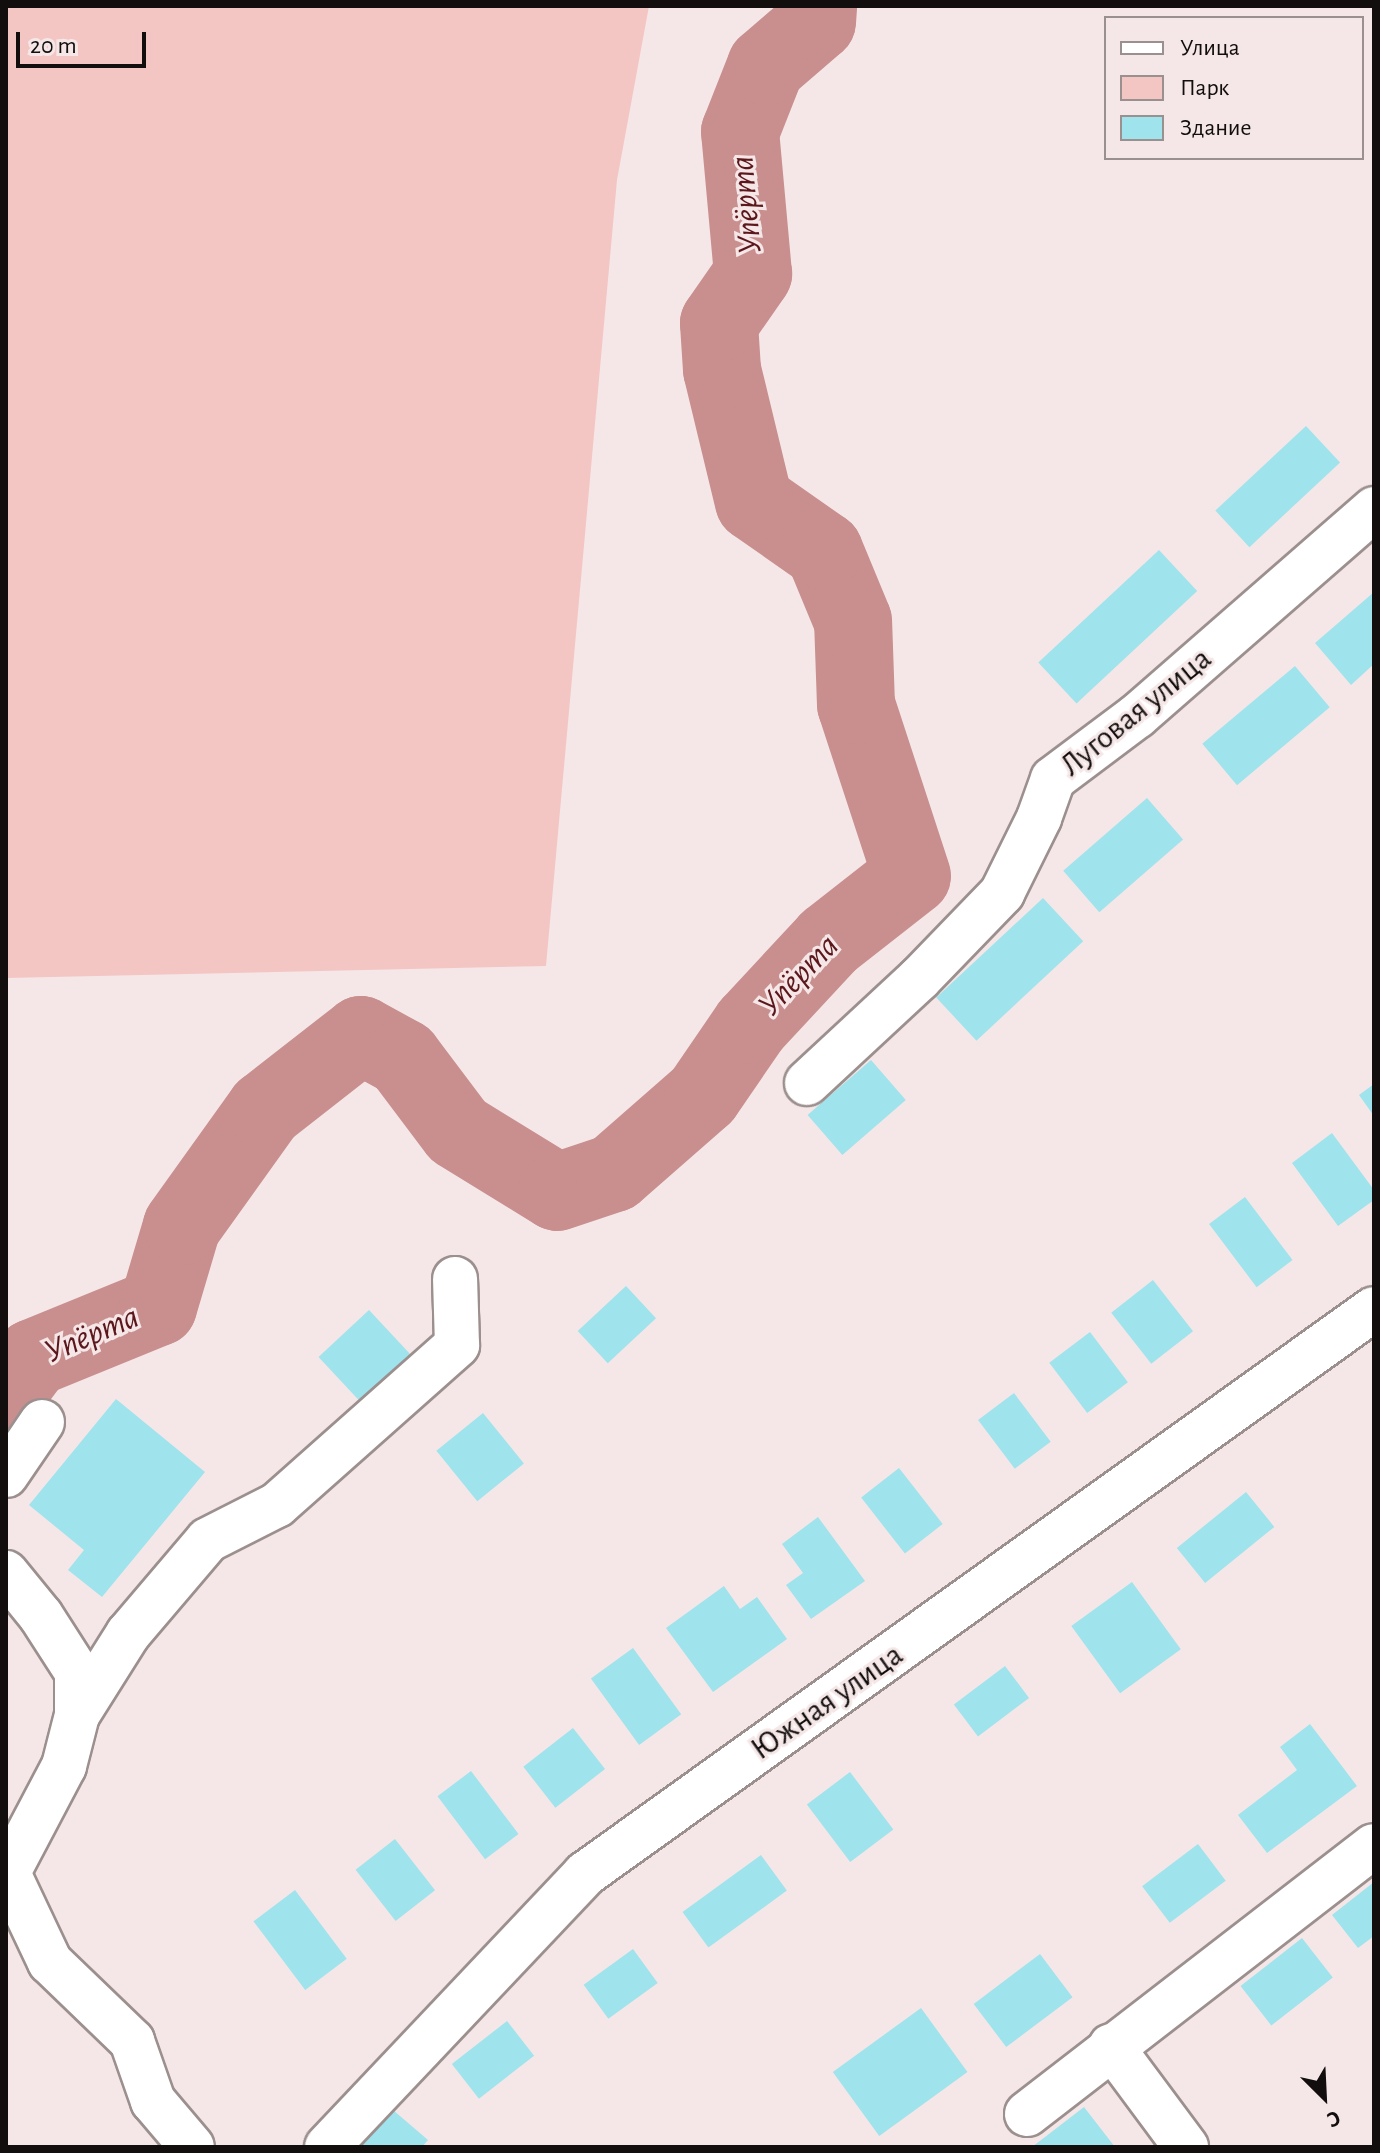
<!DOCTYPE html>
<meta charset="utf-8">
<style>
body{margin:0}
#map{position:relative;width:1380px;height:2153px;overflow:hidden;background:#f5e7e7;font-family:"Alegreya Sans",sans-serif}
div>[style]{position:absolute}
.green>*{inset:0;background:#f3c6c4}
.river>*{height:78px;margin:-39px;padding:0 39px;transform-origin:39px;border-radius:39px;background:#c88f8e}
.building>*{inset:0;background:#9fe3ed;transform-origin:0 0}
.roads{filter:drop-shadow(2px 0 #9c908f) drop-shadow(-2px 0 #9c908f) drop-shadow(0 2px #9c908f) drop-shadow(0 -2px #9c908f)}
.minor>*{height:44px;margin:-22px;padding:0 22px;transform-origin:22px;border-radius:22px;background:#fff}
span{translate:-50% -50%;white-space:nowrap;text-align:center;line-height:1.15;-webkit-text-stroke:6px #f5e7e7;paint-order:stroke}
.street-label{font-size:32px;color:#120e0e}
.water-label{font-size:34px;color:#5c171c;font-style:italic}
.frame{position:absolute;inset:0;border:8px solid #120e0e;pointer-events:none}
.legend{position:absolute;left:1104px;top:16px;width:260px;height:144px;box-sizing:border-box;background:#f5e7e7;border:2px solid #9a9090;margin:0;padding:10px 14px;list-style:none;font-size:24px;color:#120e0e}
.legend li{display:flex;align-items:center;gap:16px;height:40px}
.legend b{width:40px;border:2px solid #9a9090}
.north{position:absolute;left:1284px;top:2057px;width:80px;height:80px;-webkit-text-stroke:6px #f5e7e7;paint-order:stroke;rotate:156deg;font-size:22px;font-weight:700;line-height:32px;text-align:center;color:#120e0e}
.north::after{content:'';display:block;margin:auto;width:28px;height:36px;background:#120e0e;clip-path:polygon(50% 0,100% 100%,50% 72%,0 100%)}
.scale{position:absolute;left:16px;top:32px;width:130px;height:36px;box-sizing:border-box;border:4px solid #120e0e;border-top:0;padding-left:10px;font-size:24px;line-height:28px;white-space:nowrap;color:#120e0e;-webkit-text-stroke:6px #f5e7e7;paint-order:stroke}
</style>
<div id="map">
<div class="green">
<div style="clip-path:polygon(6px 6px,649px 6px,617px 180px,546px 966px,6px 978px)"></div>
</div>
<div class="river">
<div style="left:6px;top:1394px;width:45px;rotate:-53.1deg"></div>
<div style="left:33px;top:1358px;width:135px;rotate:-22.2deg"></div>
<div style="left:158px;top:1307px;width:84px;rotate:-73.5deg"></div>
<div style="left:182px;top:1226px;width:143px;rotate:-54.4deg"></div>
<div style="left:265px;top:1110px;width:122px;rotate:-38deg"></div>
<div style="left:361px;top:1035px;width:48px;rotate:28.7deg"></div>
<div style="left:403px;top:1058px;width:91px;rotate:53deg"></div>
<div style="left:458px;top:1131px;width:116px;rotate:31.6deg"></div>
<div style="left:557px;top:1192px;width:60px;rotate:-18.4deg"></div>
<div style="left:614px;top:1173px;width:118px;rotate:-41.2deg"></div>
<div style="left:703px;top:1095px;width:85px;rotate:-55.6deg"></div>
<div style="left:751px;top:1025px;width:115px;rotate:-47.1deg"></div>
<div style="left:829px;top:941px;width:105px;rotate:-38.1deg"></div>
<div style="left:912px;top:876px;width:180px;rotate:-108.1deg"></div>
<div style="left:856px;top:705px;width:84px;rotate:-92deg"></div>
<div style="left:853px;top:621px;width:76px;rotate:-112.5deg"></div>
<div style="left:824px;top:551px;width:85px;rotate:-145deg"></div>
<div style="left:754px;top:502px;width:136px;rotate:-103.6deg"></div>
<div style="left:722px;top:370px;width:47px;rotate:-93.7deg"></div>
<div style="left:719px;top:323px;width:60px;rotate:-55.2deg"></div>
<div style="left:753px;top:274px;width:143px;rotate:-95.2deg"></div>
<div style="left:740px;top:132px;width:71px;rotate:-68.5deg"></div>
<div style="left:766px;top:66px;width:67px;rotate:-40.8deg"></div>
<div style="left:817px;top:22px;width:16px;rotate:-86deg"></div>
</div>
<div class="building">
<div style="left:1306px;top:426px;width:50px;height:124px;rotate:47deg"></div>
<div style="left:1159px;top:550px;width:56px;height:165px;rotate:47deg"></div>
<div style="clip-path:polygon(1374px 592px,1374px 664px,1351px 685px,1315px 643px)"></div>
<div style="left:1295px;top:666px;width:54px;height:121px;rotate:50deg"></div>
<div style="left:1147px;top:798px;width:55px;height:111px;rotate:49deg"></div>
<div style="left:1043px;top:898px;width:59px;height:146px;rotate:47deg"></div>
<div style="left:871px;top:1060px;width:53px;height:84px;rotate:49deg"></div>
<div style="clip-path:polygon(1374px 1084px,1374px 1116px,1359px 1095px)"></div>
<div style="clip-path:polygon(1332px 1133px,1374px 1190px,1374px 1200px,1338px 1226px,1292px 1163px)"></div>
<div style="left:1245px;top:1197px;width:79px;height:45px;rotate:53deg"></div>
<div style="left:1153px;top:1280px;width:65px;height:53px;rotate:52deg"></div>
<div style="left:626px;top:1286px;width:44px;height:66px;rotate:47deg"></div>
<div style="left:369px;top:1310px;width:65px;height:69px;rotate:47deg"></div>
<div style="left:1090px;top:1332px;width:63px;height:51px;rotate:53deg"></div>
<div style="left:1014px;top:1393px;width:61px;height:45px;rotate:53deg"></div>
<div style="clip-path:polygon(116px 1399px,205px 1472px,102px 1597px,68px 1570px,84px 1550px,29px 1505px)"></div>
<div style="left:483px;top:1413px;width:65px;height:60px;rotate:51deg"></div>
<div style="left:899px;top:1468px;width:71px;height:48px;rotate:52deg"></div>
<div style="left:1246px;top:1492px;width:45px;height:89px;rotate:51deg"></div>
<div style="clip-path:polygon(818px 1517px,865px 1581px,811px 1619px,786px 1585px,803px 1573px,782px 1544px)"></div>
<div style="left:1132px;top:1582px;width:83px;height:75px;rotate:54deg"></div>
<div style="clip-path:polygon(724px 1586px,740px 1609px,757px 1597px,787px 1639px,713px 1692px,666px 1628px)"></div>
<div style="left:633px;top:1648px;width:82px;height:52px;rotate:54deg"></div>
<div style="left:1005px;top:1666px;width:40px;height:64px;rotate:53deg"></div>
<div style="clip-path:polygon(1310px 1724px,1357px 1786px,1267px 1853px,1238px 1815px,1297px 1770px,1280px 1747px)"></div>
<div style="left:573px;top:1728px;width:52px;height:63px;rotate:52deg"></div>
<div style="left:471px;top:1771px;width:79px;height:42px;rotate:53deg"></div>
<div style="left:850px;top:1772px;width:72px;height:54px;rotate:53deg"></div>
<div style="left:395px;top:1839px;width:65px;height:50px;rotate:52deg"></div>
<div style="left:1198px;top:1844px;width:46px;height:70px;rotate:53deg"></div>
<div style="left:761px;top:1855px;width:44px;height:97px;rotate:54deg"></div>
<div style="clip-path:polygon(1374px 1882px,1374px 1936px,1358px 1948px,1332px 1915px)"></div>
<div style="left:295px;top:1890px;width:86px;height:52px;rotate:53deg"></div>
<div style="left:1302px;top:1938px;width:50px;height:78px;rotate:52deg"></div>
<div style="left:633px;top:1949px;width:42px;height:61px;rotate:54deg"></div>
<div style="left:1040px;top:1954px;width:54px;height:83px;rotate:53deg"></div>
<div style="left:921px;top:2008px;width:79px;height:109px;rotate:54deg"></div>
<div style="left:507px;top:2021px;width:44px;height:70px;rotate:52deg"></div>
<div style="clip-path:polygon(386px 2104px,428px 2140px,422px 2147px,349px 2147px)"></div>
<div style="clip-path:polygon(1084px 2107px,1115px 2147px,1032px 2147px)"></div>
</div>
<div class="roads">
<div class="minor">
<div style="left:807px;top:1083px;width:153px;rotate:-42.9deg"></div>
<div style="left:919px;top:979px;width:120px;rotate:-46deg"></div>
<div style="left:1002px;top:893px;width:84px;rotate:-63.7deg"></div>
<div style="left:1039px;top:818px;width:41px;rotate:-70.3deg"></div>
<div style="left:1053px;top:779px;width:105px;rotate:-36.9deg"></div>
<div style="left:1137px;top:716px;width:315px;rotate:-41.1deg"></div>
<div style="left:6px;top:1475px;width:64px;rotate:-55.8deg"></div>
<div style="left:6px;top:1573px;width:55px;rotate:50.9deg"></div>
<div style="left:41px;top:1616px;width:67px;rotate:57.3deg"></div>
<div style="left:77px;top:1672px;width:43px;rotate:90deg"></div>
<div style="left:77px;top:1715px;width:53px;rotate:104.3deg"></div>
<div style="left:64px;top:1766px;width:120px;rotate:117.8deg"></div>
<div style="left:77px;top:1715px;width:96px;rotate:-57.8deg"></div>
<div style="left:128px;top:1634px;width:123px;rotate:-49.6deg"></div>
<div style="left:208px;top:1540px;width:77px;rotate:-26.9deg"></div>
<div style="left:277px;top:1505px;width:241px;rotate:-41.6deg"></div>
<div style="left:457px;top:1345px;width:66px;rotate:-91.7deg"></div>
<div style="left:6px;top:1869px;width:103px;rotate:64.7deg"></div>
<div style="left:50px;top:1962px;width:114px;rotate:43.9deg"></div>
<div style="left:132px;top:2041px;width:64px;rotate:70.7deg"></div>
<div style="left:153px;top:2101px;width:60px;rotate:49.7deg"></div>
<div style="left:1111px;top:2046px;width:126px;rotate:53.4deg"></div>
<div style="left:1027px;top:2114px;width:438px;rotate:-37.7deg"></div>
<div style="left:327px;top:2147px;width:376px;rotate:-46.6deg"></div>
<div style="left:585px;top:1874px;width:970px;rotate:-35.61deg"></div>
</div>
</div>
<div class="street-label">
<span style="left:1136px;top:712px;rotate:-39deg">Луговая улица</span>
<span style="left:827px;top:1702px;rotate:-35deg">Южная улица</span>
</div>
<div class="water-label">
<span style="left:747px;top:205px;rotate:-95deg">Упёрта</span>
<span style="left:799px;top:976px;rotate:-46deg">Упёрта</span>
<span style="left:92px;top:1335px;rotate:-23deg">Упёрта</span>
</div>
<div class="frame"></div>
<ul class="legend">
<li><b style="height:10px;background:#fff"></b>Улица</li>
<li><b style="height:22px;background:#f3c6c4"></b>Парк</li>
<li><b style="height:22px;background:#9fe3ed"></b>Здание</li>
</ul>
<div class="north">С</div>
<div class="scale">20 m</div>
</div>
